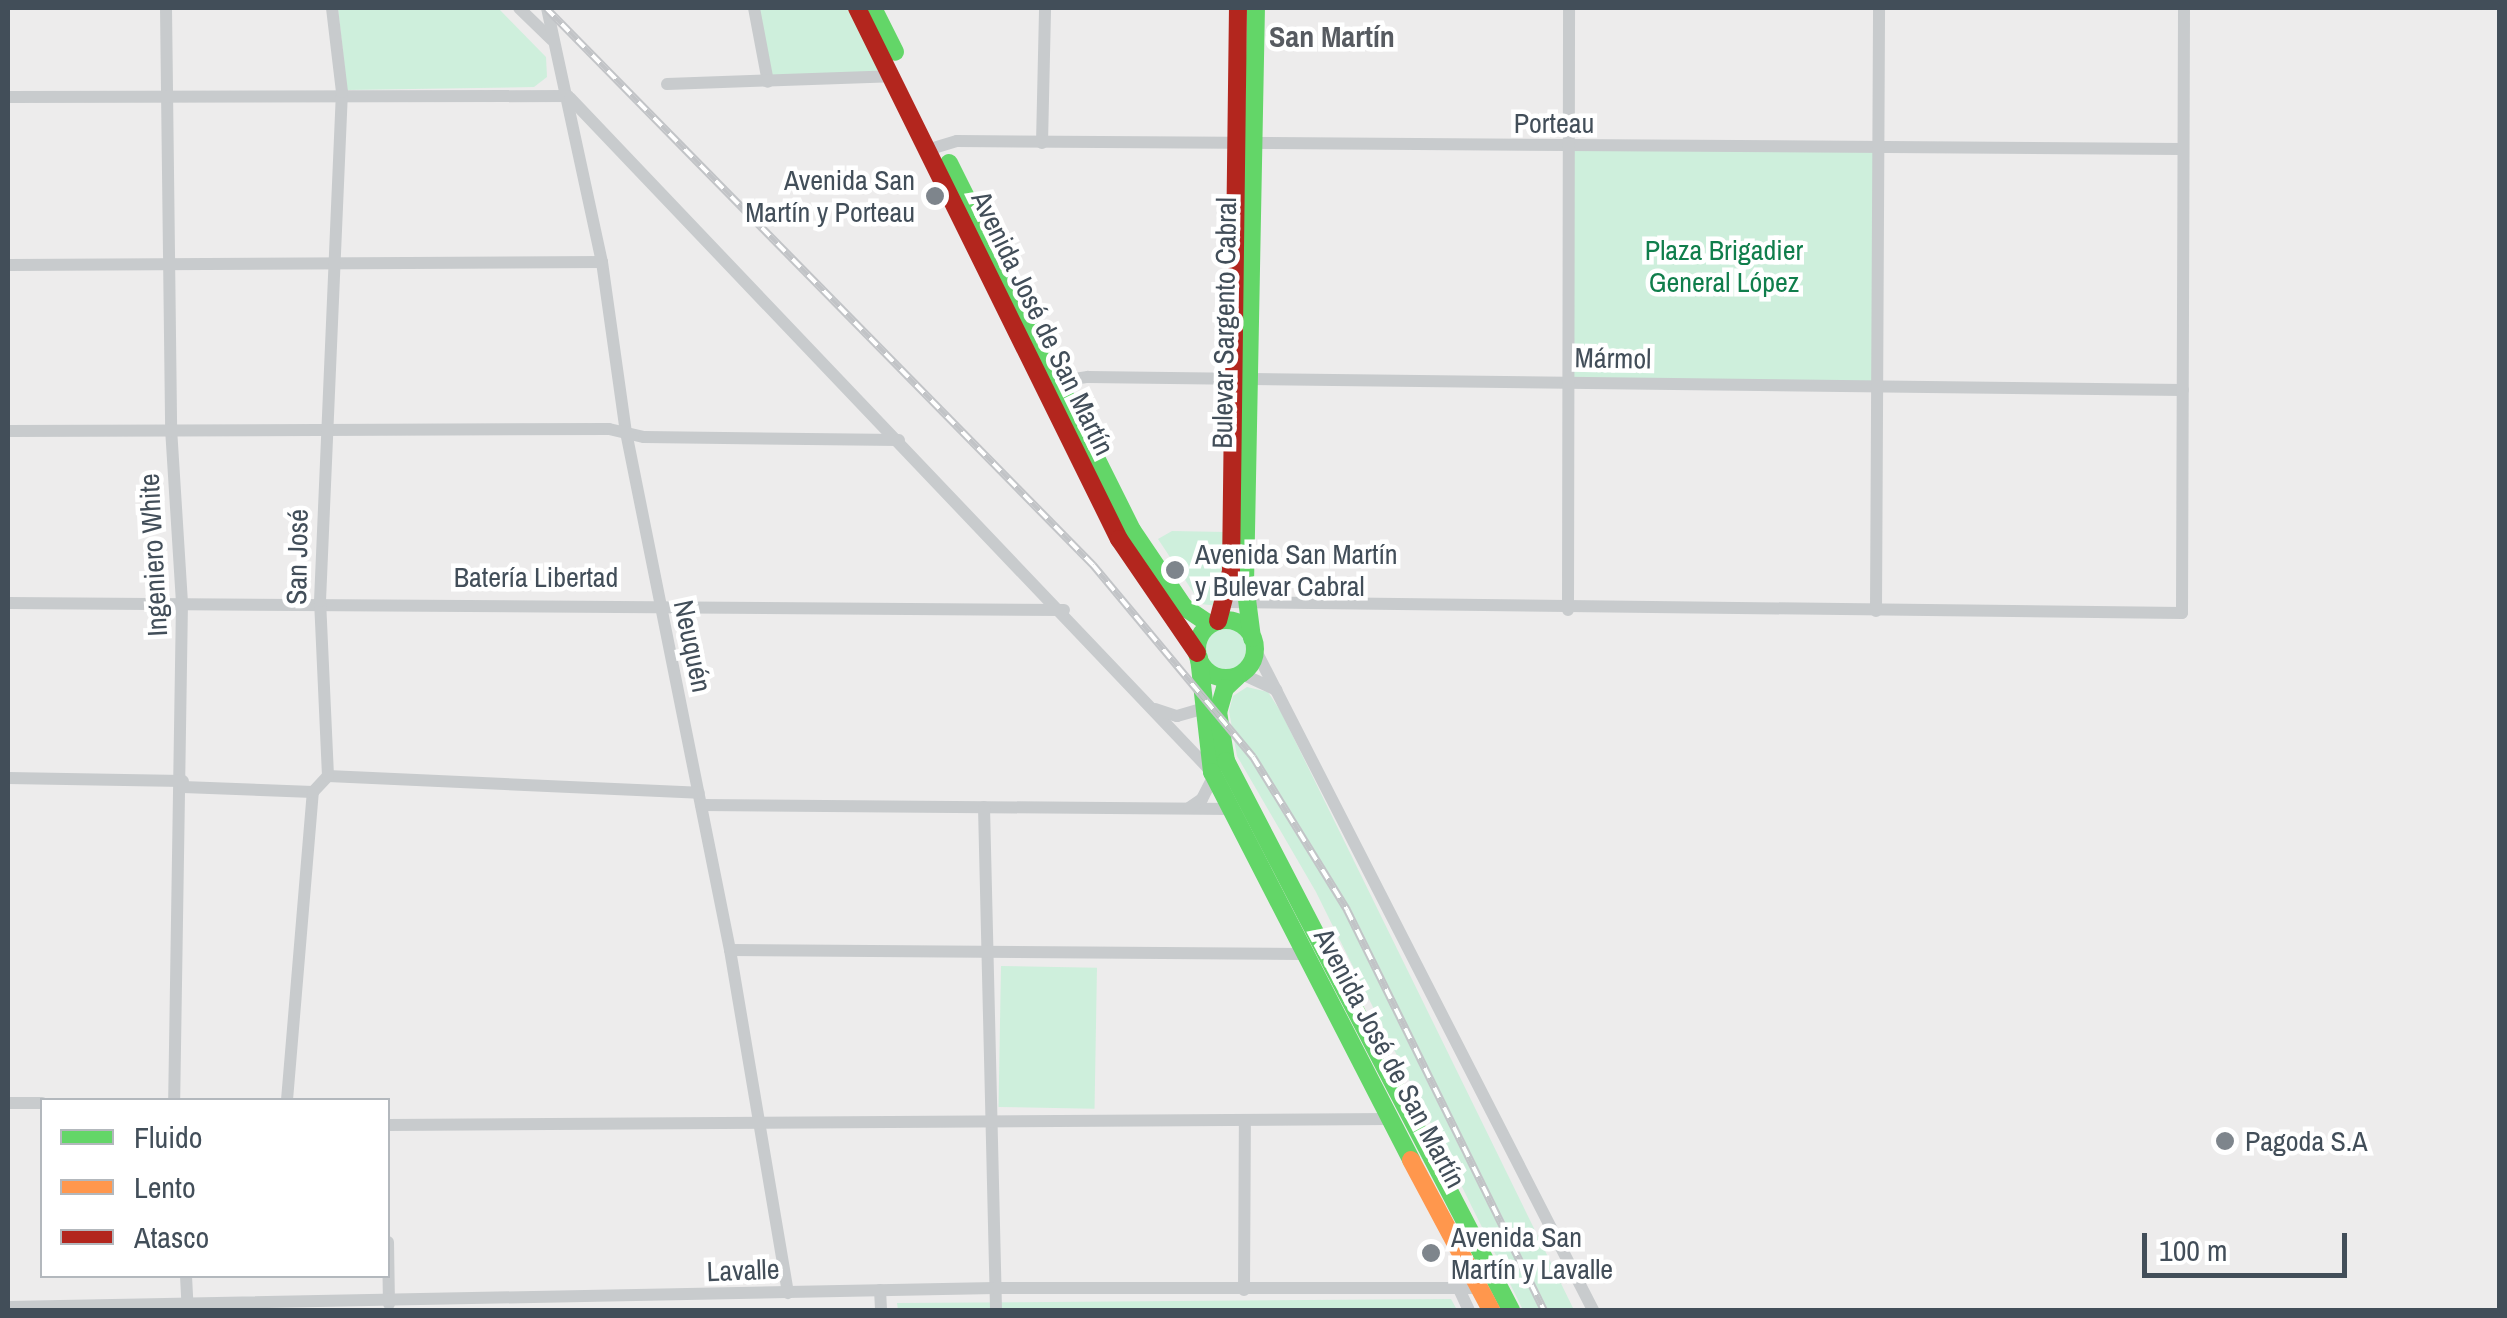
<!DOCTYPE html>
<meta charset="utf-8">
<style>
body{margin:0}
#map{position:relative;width:2507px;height:1318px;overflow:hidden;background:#edecec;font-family:"Archivo Narrow",sans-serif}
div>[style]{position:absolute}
.green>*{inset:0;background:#ceefdc;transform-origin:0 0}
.round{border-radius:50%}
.street>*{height:12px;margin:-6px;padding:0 6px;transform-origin:6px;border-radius:6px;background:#c8cbcd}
.fast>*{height:18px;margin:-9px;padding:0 9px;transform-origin:9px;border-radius:9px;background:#63d668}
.fast>.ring{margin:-9px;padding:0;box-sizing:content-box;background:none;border:18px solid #63d668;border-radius:50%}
.slow>*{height:18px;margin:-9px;padding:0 9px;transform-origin:9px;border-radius:9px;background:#ff974d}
.jam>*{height:18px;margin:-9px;padding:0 9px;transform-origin:9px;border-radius:9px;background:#b3261e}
.rail>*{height:8px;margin-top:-4px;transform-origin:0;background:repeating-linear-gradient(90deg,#fff 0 11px,#c2c4c7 0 22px);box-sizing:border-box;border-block:2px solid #c2c4c7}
.dots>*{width:28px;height:28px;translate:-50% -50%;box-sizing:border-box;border:5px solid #fff;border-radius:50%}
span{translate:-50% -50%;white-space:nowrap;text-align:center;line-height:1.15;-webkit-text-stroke:9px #fff;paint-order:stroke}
.street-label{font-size:28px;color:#424e59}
.poi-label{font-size:28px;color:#424e59}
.right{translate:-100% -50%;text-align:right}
.left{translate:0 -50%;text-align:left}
.park-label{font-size:28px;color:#107e4c}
.neighbourhood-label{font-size:30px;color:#575b61;font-weight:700}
.frame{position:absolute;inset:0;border:10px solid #424e59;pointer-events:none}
.legend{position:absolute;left:40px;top:1098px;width:350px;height:180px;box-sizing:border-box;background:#fff;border:2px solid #b3b8bd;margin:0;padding:12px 18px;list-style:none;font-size:30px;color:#424e59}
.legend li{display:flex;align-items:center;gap:20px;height:50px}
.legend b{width:50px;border:2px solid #b3b8bd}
.scale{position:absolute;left:2142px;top:1233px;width:205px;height:45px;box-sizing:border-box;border:5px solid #424e59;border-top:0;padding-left:12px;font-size:30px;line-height:35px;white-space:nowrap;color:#424e59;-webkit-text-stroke:8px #fff;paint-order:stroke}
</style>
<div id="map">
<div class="green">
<div style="clip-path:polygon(338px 8px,498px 8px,546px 57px,547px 77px,534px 87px,347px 90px)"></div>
<div style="clip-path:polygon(754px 8px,857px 8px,891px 76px,768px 82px)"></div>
<div style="left:1880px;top:145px;width:241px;height:310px;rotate:91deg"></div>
<div style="clip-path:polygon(1172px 531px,1226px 532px,1227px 575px,1218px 606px,1201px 604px,1158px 539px)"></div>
<div class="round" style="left:1204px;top:628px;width:42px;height:42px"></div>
<div style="clip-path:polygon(1247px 687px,1268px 692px,1281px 712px,1574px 1310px,1523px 1310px,1316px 892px,1237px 756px,1229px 711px,1233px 696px)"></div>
<div style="left:1001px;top:966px;width:96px;height:141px;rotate:1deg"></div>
<div style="clip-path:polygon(1451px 1299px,1457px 1310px,898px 1310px,897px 1303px)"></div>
</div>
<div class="street">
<div style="left:166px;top:8px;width:420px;rotate:89.3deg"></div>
<div style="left:171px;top:428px;width:174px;rotate:86.4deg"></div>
<div style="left:182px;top:602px;width:498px;rotate:90.9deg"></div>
<div style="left:519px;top:8px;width:46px;rotate:44.1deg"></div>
<div style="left:547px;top:8px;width:260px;rotate:77.8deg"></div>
<div style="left:602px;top:262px;width:172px;rotate:82deg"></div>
<div style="left:626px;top:432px;width:528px;rotate:78.65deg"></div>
<div style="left:730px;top:950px;width:348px;rotate:80.4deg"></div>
<div style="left:754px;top:8px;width:75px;rotate:79.3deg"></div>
<div style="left:667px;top:84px;width:224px;rotate:-2deg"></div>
<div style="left:8px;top:97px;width:560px;rotate:-0.1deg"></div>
<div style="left:570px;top:98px;width:929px;rotate:46.4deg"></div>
<div style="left:1042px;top:143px;width:135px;rotate:-88.7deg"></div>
<div style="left:927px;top:150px;width:31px;rotate:-17deg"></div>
<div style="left:957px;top:141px;width:1226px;rotate:0.37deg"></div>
<div style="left:8px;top:265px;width:594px;rotate:-0.29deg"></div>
<div style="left:1055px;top:382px;width:33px;rotate:-9deg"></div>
<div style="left:1088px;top:377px;width:1095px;rotate:0.68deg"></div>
<div style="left:8px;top:431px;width:601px;rotate:-0.19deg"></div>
<div style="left:609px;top:429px;width:36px;rotate:13deg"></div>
<div style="left:644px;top:437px;width:255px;rotate:0.7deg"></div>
<div style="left:1226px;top:602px;width:956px;rotate:0.66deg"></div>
<div style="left:2182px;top:613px;width:605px;rotate:-89.81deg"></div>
<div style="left:8px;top:603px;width:1056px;rotate:0.38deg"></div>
<div style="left:1568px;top:610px;width:602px;rotate:-89.9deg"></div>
<div style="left:1876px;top:611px;width:603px;rotate:-89.71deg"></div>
<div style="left:1254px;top:647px;width:745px;rotate:62.92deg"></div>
<div style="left:1242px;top:674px;width:38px;rotate:25deg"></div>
<div style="left:1155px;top:709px;width:23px;rotate:18deg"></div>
<div style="left:1177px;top:716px;width:25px;rotate:-16deg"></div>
<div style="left:328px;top:776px;width:371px;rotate:2.6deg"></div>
<div style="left:8px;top:778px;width:175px;rotate:1deg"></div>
<div style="left:183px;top:787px;width:130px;rotate:2.2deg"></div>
<div style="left:701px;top:805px;width:533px;rotate:0.43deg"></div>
<div style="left:984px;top:807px;width:503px;rotate:88.63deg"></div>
<div style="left:1189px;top:808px;width:16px;rotate:-35deg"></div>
<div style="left:1202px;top:799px;width:27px;rotate:-63deg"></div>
<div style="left:730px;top:950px;width:570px;rotate:0.4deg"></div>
<div style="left:287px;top:1100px;width:309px;rotate:-85.2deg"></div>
<div style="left:313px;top:792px;width:22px;rotate:-47deg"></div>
<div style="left:328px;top:776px;width:175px;rotate:-92.6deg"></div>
<div style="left:320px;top:601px;width:509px;rotate:-87.53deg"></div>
<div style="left:342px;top:92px;width:85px;rotate:-96.8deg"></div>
<div style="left:8px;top:1103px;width:34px"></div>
<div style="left:388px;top:1125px;width:1002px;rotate:-0.34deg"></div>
<div style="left:388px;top:1242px;width:62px;rotate:89.1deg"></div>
<div style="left:186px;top:1276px;width:34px;rotate:87deg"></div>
<div style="left:1459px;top:1289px;width:23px;rotate:65deg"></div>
<div style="left:880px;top:1290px;width:20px;rotate:87deg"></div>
<div style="left:1244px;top:1290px;width:169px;rotate:-89.7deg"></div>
<div style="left:8px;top:1307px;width:987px;rotate:-1.1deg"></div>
<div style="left:995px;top:1288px;width:485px"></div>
</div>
<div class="fast">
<div style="left:873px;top:8px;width:49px;rotate:63.4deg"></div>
<div style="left:949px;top:163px;width:410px;rotate:63.5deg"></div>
<div style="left:1132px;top:530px;width:93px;rotate:56deg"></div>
<div style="left:1184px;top:607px;width:30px;rotate:34deg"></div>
<div class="ring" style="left:1197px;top:620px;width:40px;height:40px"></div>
<div style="left:1252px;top:638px;width:54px;rotate:-97.4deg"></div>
<div style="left:1245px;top:584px;width:576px;rotate:-88.91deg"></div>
<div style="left:1199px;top:658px;width:115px;rotate:83.5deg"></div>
<div style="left:1212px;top:772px;width:436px;rotate:62.8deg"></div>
<div style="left:1237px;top:677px;width:16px;rotate:137deg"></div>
<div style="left:1225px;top:688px;width:25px;rotate:106deg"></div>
<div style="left:1218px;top:712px;width:50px;rotate:80.7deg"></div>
<div style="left:1226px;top:761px;width:619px;rotate:62.57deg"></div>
</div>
<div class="slow">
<div style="left:1411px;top:1160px;width:170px;rotate:61.9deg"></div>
</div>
<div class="jam">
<div style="left:857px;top:8px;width:592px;rotate:63.74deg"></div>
<div style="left:1119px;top:539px;width:138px;rotate:55.6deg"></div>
<div style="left:1218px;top:621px;width:52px;rotate:-75.4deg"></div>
<div style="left:1231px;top:571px;width:563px;rotate:-89.29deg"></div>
</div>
<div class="rail">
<div style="left:546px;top:8px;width:781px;rotate:45.52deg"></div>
<div style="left:1093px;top:565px;width:250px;rotate:50.2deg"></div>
<div style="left:1253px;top:757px;width:180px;rotate:58.4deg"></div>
<div style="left:1347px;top:910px;width:446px;rotate:63.8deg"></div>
</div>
<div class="dots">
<div style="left:935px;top:196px;background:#7e858c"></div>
<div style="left:1175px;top:570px;background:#7e858c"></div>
<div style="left:2225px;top:1141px;background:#7e858c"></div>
<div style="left:1431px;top:1253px;background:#7e858c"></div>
</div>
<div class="street-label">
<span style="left:1554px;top:123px">Porteau</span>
<span style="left:1043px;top:323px;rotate:64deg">Avenida José de San Martín</span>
<span style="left:1224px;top:323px;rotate:-89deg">Bulevar Sargento Cabral</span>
<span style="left:1613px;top:358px;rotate:1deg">Mármol</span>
<span style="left:153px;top:555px;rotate:-93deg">Ingeniero White</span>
<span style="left:297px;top:557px;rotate:-89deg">San José</span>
<span style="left:536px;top:577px">Batería Libertad</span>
<span style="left:693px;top:646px;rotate:78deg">Neuquén</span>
<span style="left:1390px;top:1058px;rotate:62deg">Avenida José de San Martín</span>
<span style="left:743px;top:1270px;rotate:-2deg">Lavalle</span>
</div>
<div class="poi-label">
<span class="right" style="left:915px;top:196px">Avenida San<br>Martín y Porteau</span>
<span class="left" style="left:1195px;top:570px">Avenida San Martín<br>y Bulevar Cabral</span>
<span class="left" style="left:2245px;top:1141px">Pagoda S.A</span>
<span class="left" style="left:1451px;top:1253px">Avenida San<br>Martín y Lavalle</span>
</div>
<div class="park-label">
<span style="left:1724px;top:266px">Plaza Brigadier<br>General López</span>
</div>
<div class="neighbourhood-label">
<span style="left:1332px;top:36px">San Martín</span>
</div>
<div class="frame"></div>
<ul class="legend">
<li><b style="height:12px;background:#63d668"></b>Fluido</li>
<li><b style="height:12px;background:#ff974d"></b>Lento</li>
<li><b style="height:12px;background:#b3261e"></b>Atasco</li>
</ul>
<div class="scale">100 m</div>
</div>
